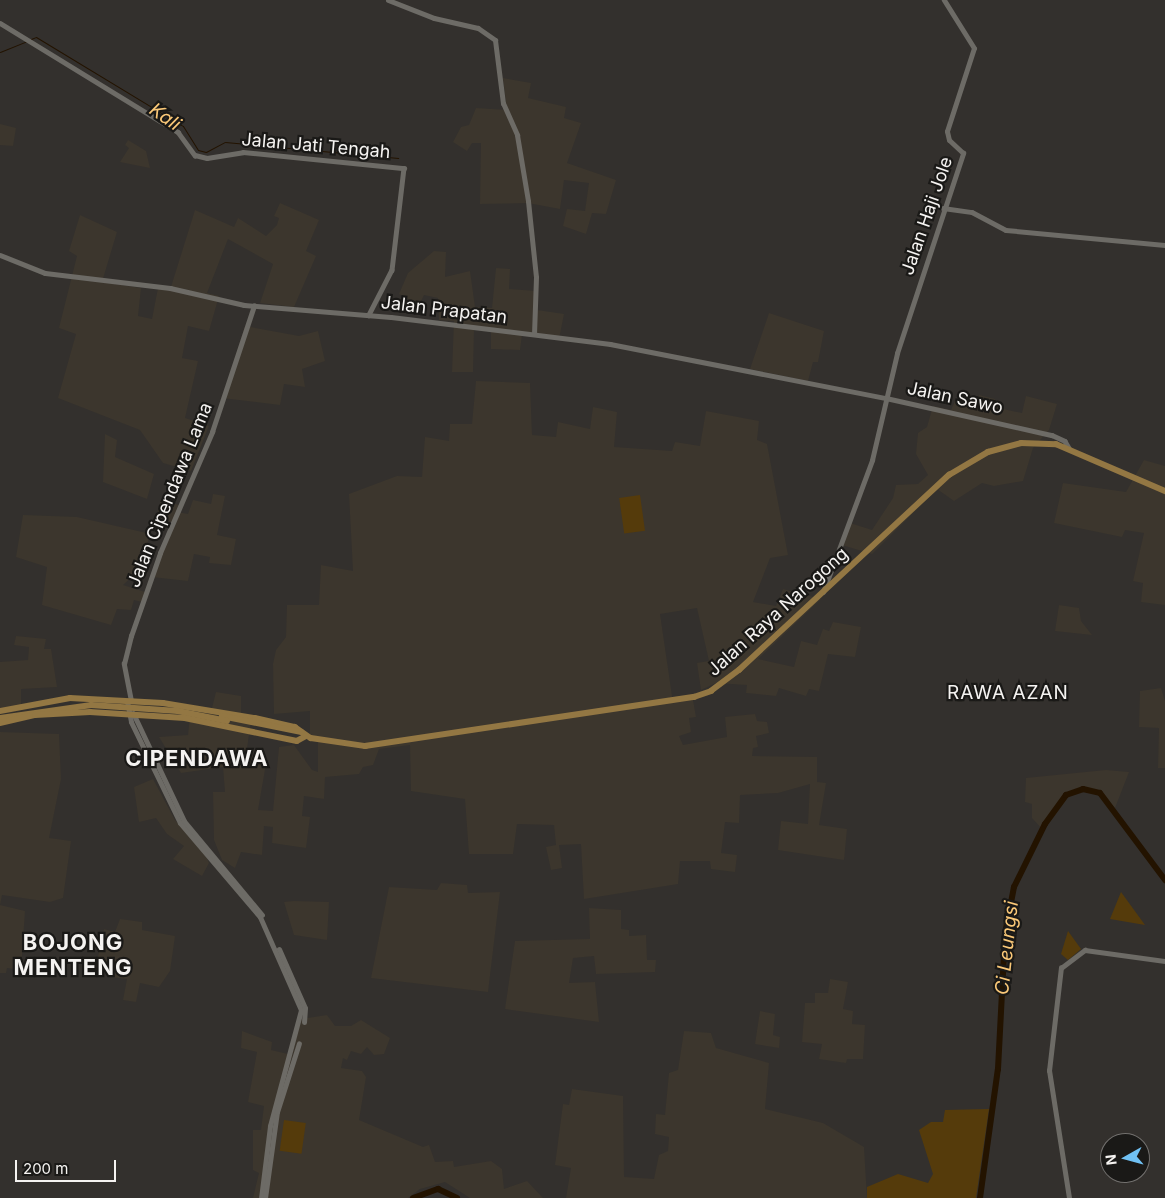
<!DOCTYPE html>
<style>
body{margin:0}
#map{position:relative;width:1165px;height:1198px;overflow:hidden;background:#33302d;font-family:Inter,sans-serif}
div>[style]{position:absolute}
.built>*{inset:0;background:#3c362d}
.green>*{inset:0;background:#553b0b;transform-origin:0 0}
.stream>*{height:1px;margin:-0.5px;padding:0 0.5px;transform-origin:0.5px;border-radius:0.5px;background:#231300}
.river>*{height:6px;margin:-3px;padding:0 3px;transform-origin:3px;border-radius:3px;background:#231300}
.tertiary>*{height:4.5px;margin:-2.25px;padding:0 2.25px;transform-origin:2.25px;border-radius:2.25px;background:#6d6b66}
.secondary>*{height:5px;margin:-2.5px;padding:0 2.5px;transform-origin:2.5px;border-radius:2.5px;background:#6d6b66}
.primary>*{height:5.5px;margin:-2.75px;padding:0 2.75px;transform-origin:2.75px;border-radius:2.75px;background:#937743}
span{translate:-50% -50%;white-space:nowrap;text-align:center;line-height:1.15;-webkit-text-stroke:4.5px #1a1917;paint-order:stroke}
.street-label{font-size:18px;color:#f5f3f1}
.water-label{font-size:19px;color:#fac878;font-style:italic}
.neighbourhood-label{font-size:19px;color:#f5f3f1;letter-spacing:1px}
.district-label{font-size:22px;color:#f5f3f1;font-weight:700;letter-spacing:1px}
.north{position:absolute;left:1100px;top:1133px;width:50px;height:50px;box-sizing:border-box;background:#1a1917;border:1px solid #72706e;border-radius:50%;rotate:263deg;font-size:14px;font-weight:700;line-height:20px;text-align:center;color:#f5f3f1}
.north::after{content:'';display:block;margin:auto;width:18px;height:22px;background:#70c1f4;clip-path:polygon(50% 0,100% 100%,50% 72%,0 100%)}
.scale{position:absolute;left:15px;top:1160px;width:101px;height:22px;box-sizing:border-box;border:2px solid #f5f3f1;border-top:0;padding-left:6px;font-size:15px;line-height:18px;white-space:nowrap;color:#f5f3f1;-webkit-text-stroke:4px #1a1917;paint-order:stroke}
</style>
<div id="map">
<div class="built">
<div style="clip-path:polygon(503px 78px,531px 83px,528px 98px,566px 107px,564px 118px,581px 123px,567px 163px,616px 180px,606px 214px,592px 213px,586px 234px,563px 226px,567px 209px,585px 211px,589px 183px,564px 180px,560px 209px,528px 203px,480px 204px,481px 143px,472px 143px,467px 151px,453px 142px,461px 127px,469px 125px,476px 108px,507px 110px)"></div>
<div style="clip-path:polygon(0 124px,16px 128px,13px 146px,0 145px)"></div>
<div style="clip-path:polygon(128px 140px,146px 151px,150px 168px,120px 162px,129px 148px,125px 145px)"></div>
<div style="clip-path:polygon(280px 203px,319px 220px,306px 251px,316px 256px,294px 307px,260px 303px,273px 264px,228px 239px,207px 293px,219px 296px,209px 331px,188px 326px,182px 358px,198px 361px,185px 418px,209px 426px,191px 471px,163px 463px,140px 430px,58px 398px,76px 334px,59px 328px,77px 256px,69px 251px,80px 215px,117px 232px,102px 282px,141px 288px,138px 316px,152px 319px,158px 288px,170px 290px,195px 210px,234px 227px,238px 218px,266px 236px,277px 225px,279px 218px,274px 216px)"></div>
<div style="clip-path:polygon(434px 251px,446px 252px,445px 277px,470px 271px,475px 307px,492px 308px,496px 268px,510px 269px,509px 289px,537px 291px,537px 310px,564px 314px,559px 339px,522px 335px,520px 350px,491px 349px,491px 330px,474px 329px,473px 372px,452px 372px,454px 321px,439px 320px,438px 298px,424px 295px,419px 305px,399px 294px,408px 273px)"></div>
<div style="clip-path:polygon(769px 313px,824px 331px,818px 362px,813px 362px,808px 381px,750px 369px)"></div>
<div style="clip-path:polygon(245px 326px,299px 336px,318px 331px,325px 361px,302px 369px,305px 387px,284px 384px,280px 405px,222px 398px)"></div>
<div style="clip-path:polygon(476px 381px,530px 383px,532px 435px,556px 437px,558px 422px,590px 429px,593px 407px,617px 412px,614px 447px,672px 451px,675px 442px,700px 446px,706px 411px,759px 421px,757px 440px,767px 444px,788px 555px,770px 558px,753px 602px,776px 606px,783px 589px,821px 599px,758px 659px,794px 667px,801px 641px,817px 645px,823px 629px,829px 631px,833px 622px,861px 627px,855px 657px,828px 654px,819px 691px,809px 689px,806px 696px,779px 688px,776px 696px,746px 693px,747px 685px,716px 683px,701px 690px,697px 663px,709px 661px,697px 608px,660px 614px,673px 703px,693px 700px,696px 717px,689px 718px,691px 732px,679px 736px,683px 745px,727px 737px,725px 717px,755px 714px,757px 721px,767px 722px,769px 733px,756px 736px,758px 747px,753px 748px,752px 756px,817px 757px,817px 782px,826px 783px,819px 825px,847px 829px,844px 860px,778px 850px,781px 821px,808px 824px,810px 784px,778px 793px,740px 795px,739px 823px,725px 822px,721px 853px,737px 855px,735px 872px,711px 869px,710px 861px,680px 861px,678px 884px,584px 899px,581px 844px,559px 845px,562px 868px,551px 870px,546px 847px,556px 845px,554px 825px,517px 824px,513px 854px,469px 854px,465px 799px,411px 791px,410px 745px,379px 749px,373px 765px,363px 767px,359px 774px,325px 777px,324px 799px,304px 796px,302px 816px,310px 817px,306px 848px,272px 843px,273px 827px,264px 826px,262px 855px,241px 852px,235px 868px,222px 860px,214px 840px,213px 792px,225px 792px,223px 767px,181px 773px,159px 737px,188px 735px,190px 716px,209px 720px,216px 692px,241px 696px,241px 718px,251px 721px,246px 755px,267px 758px,258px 810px,273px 811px,279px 747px,294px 745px,312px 770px,318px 772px,318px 737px,310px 735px,310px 711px,274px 714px,273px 664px,276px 650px,286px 637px,287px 605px,319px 605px,321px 565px,353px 571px,349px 494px,397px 476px,422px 477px,425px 437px,449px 441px,450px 424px,472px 424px)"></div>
<div style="clip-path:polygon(979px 395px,995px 399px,994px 407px,1022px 413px,1026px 396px,1057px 404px,1049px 430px,1033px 448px,1023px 481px,994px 486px,982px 483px,954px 501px,937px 489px,872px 554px,842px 545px,850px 523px,872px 530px,893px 498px,896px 485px,918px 484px,928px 475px,916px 454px,918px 433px,927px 427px,933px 406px,951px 410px,955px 401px,976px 406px)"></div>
<div style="clip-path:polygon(105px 434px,117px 440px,115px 457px,154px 474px,147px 499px,103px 482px)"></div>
<div style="clip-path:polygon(1144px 460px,1165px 466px,1165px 605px,1141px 602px,1143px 583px,1133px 581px,1144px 533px,1125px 530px,1122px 537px,1054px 523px,1063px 483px,1126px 492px)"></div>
<div style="clip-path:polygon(213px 494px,225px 496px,217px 535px,236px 539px,231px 565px,209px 563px,210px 557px,194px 554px,188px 581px,152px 577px,173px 523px,157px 515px,161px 500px,179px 505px,177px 512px,188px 514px,193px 500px,211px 504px)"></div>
<div style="clip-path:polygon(23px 515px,77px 517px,151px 534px,135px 574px,123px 585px,145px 592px,142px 602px,134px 600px,131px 610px,117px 609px,111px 625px,42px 605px,47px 567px,16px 557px)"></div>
<div style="clip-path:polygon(1059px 605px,1079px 608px,1081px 621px,1092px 635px,1055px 631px)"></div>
<div style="clip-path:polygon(16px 636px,46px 639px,44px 649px,51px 649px,57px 687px,21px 689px,21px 706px,0 710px,0 662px,28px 660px,29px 647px,14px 645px)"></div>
<div style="clip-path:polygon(1161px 688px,1165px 701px,1165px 768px,1158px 768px,1159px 728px,1139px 727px,1140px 691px)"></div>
<div style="clip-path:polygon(0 732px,59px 734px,61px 779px,49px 838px,71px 841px,63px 898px,50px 902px,2px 895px,0 905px,25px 911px,21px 970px,7px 968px,6px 973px,0 973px)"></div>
<div style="clip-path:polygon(1106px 770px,1129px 772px,1115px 808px,1100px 793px,1083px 789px,1066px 795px,1042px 829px,1032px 818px,1032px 804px,1025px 802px,1026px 778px)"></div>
<div style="clip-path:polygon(153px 779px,175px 820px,205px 853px,209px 863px,202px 876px,173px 859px,184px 846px,167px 834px,156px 818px,139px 822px,134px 787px)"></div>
<div style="clip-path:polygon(441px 883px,467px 885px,468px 893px,500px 892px,488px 992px,371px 978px,389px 887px,437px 890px)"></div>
<div style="clip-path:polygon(294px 901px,329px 902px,327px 940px,294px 935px,284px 902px)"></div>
<div style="clip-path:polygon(589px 908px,621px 910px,621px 929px,629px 930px,629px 936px,646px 935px,647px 960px,656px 960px,655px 972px,596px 974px,594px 956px,573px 958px,569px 983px,595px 982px,599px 1022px,505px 1009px,515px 941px,590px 939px)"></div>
<div style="clip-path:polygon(120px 919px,142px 922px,142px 930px,175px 936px,170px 971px,159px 987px,140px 983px,136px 1002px,123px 1000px,127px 979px,110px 977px,104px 967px,96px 966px,104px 929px,115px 932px)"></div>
<div style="clip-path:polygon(830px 979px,848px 982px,843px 1009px,853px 1011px,852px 1024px,865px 1025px,863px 1059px,847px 1059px,846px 1063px,819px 1059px,822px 1044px,802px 1042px,805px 1003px,815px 1003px,815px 993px,828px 993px)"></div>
<div style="clip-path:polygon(760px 1011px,775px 1014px,773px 1035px,780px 1037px,779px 1048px,755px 1044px)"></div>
<div style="clip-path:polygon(327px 1015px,335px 1026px,351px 1026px,361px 1020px,390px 1038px,384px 1054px,374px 1055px,367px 1047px,361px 1054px,351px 1051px,347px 1060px,343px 1058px,341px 1068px,362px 1071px,366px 1077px,359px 1120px,423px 1147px,429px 1145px,435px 1162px,453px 1161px,454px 1167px,491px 1161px,502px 1169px,504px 1189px,527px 1181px,543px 1198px,470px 1198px,445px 1182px,420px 1189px,408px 1198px,253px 1198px,259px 1173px,253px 1170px,253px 1130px,261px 1130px,264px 1106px,248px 1102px,257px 1052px,241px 1048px,242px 1031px,272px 1042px,271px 1050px,292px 1055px,301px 1019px)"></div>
<div style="clip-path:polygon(684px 1031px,711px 1033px,716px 1048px,769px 1063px,765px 1109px,823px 1123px,864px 1147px,867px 1198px,566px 1198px,571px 1168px,555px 1165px,563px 1104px,569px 1105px,572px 1089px,623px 1096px,624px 1177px,654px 1179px,659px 1155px,668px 1151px,669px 1137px,655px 1134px,656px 1114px,665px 1115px,669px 1073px,678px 1070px)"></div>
</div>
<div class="green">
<div style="left:640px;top:495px;width:36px;height:21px;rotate:82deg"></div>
<div style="clip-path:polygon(1121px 892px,1145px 925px,1110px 919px)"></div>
<div style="clip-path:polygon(1068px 931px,1081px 949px,1068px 960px,1061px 954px)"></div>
<div style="clip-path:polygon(989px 1109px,976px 1198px,867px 1198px,867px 1187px,898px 1174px,928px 1183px,933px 1174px,919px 1130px,931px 1122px,943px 1122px,945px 1110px)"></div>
<div style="left:284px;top:1120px;width:22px;height:31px;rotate:8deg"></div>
</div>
<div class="stream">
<div style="left:31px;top:39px;width:5px;rotate:-22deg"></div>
<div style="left:36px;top:37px;width:172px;rotate:31.2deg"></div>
<div style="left:183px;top:126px;width:28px;rotate:58deg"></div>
<div style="left:198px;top:150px;width:8px;rotate:14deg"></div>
<div style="left:206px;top:152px;width:21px;rotate:-28deg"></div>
<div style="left:225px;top:142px;width:174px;rotate:5.3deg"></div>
<div style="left:0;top:52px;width:29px;rotate:-22deg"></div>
</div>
<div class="river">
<div style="left:413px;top:1198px;width:27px;rotate:-20deg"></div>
<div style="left:438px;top:1189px;width:21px;rotate:25deg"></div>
<div style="left:980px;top:1198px;width:130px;rotate:-82.1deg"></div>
<div style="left:998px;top:1069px;width:135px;rotate:-87deg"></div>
<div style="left:1005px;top:934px;width:48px;rotate:-79.2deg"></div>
<div style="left:1014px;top:887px;width:70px;rotate:-63.8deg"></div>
<div style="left:1045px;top:824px;width:36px;rotate:-54deg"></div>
<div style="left:1066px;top:795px;width:18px;rotate:-19deg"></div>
<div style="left:1083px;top:789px;width:17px;rotate:13deg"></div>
<div style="left:1100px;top:793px;width:109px;rotate:53.2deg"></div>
</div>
<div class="tertiary">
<div style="left:0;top:23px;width:209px;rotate:31.5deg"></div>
<div style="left:178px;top:132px;width:29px;rotate:54deg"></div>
<div style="left:195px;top:155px;width:12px;rotate:14deg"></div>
<div style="left:207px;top:158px;width:36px;rotate:-9deg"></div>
<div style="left:243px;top:152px;width:162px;rotate:5.7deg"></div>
<div style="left:404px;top:168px;width:103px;rotate:96.7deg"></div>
<div style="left:392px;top:270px;width:51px;rotate:117.1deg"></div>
<div style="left:943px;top:208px;width:29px;rotate:8deg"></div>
<div style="left:972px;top:212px;width:38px;rotate:28deg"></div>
<div style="left:1006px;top:230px;width:160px;rotate:5.4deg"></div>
<div style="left:886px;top:398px;width:170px;rotate:12.6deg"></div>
<div style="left:1052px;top:435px;width:14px;rotate:25deg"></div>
<div style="left:1065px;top:441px;width:8px;rotate:60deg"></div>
<div style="left:131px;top:701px;width:38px;rotate:-101deg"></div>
<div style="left:124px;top:664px;width:29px;rotate:-76deg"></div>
<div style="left:131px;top:636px;width:88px;rotate:-70.7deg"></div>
<div style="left:160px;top:553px;width:132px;rotate:-66.7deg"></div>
<div style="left:212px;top:432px;width:133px;rotate:-71.6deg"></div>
<div style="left:1069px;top:1198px;width:129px;rotate:-98.9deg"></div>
<div style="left:1049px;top:1071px;width:104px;rotate:-83.4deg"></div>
<div style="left:1061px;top:968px;width:30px;rotate:-37deg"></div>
<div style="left:1085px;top:950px;width:81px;rotate:7.8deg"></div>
</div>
<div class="secondary">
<div style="left:388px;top:0;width:49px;rotate:21.4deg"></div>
<div style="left:434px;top:18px;width:45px;rotate:12.8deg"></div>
<div style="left:478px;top:28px;width:21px;rotate:35deg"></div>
<div style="left:495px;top:40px;width:64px;rotate:82.8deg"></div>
<div style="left:503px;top:103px;width:35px;rotate:66deg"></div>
<div style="left:517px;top:135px;width:67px;rotate:80.5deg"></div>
<div style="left:528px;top:201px;width:76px;rotate:84deg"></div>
<div style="left:536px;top:277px;width:57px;rotate:92deg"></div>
<div style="left:0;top:255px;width:48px;rotate:21.8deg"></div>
<div style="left:45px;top:273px;width:126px;rotate:6.8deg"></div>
<div style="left:170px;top:288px;width:76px;rotate:12.9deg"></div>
<div style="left:244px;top:305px;width:147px;rotate:4.7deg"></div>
<div style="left:391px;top:317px;width:221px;rotate:7deg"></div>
<div style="left:610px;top:344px;width:281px;rotate:11.1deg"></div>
<div style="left:823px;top:592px;width:141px;rotate:-69.6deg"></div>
<div style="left:872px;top:460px;width:110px;rotate:-76.8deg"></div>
<div style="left:897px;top:353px;width:211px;rotate:-71.7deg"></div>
<div style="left:963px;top:153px;width:19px;rotate:-137deg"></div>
<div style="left:949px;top:140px;width:9px;rotate:-103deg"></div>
<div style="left:947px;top:131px;width:87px;rotate:-72deg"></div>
<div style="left:974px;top:48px;width:57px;rotate:-122deg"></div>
<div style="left:127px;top:701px;width:21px;rotate:79deg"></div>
<div style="left:131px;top:722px;width:112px;rotate:64.1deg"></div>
<div style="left:180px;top:823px;width:123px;rotate:49.6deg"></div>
<div style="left:260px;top:917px;width:102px;rotate:66.2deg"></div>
<div style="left:301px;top:1010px;width:120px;rotate:105deg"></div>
<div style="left:270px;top:1126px;width:73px;rotate:97.1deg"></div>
<div style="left:133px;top:713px;width:119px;rotate:64.7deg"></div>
<div style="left:184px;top:821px;width:122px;rotate:50.3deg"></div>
<div style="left:279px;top:949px;width:64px;rotate:66.2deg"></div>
<div style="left:305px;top:1008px;width:14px;rotate:94deg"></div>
<div style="left:265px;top:1198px;width:87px;rotate:-82.1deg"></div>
<div style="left:277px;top:1112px;width:72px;rotate:-72.3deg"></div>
</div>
<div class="primary">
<div style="left:0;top:711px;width:71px;rotate:-10.5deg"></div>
<div style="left:70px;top:698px;width:93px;rotate:3.1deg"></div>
<div style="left:163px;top:703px;width:93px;rotate:9.3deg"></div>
<div style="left:255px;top:718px;width:41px;rotate:12.7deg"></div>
<div style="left:295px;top:727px;width:19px;rotate:35deg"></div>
<div style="left:311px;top:738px;width:55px;rotate:8.4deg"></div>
<div style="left:365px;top:746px;width:333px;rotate:-8.5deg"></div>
<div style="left:694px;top:697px;width:18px;rotate:-19deg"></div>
<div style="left:711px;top:691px;width:35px;rotate:-37deg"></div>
<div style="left:739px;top:670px;width:287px;rotate:-42.9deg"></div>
<div style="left:949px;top:475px;width:45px;rotate:-30.5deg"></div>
<div style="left:988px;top:452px;width:34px;rotate:-15deg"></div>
<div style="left:1021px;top:443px;width:35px;rotate:2deg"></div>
<div style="left:1056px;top:444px;width:119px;rotate:23.3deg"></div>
<div style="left:222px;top:716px;width:81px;rotate:11.4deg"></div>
<div style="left:0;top:718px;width:92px;rotate:-8.1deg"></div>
<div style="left:91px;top:705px;width:87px;rotate:3.9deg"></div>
<div style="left:178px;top:711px;width:50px;rotate:11.5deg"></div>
<div style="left:0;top:723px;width:36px;rotate:-13deg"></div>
<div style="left:35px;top:715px;width:55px;rotate:-3.1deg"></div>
<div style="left:90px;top:712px;width:95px;rotate:3.6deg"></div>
<div style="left:185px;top:718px;width:114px;rotate:11.6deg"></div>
<div style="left:297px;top:741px;width:10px;rotate:-29deg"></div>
</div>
<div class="street-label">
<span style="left:316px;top:146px;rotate:5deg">Jalan Jati Tengah</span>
<span style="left:927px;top:216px;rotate:-71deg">Jalan Haji Jole</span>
<span style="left:444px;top:310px;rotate:7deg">Jalan Prapatan</span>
<span style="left:955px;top:398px;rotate:12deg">Jalan Sawo</span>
<span style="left:170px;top:495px;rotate:-68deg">Jalan Cipendawa Lama</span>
<span style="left:778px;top:612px;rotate:-42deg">Jalan Raya Narogong</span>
</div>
<div class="water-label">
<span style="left:165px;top:117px;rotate:35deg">Kali</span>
<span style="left:1007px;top:948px;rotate:-84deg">Ci Leungsi</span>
</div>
<div class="neighbourhood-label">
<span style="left:1008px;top:693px">RAWA AZAN</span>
</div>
<div class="district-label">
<span style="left:197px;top:759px">CIPENDAWA</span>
<span style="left:73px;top:955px">BOJONG<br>MENTENG</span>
</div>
<div class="north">N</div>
<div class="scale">200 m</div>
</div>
